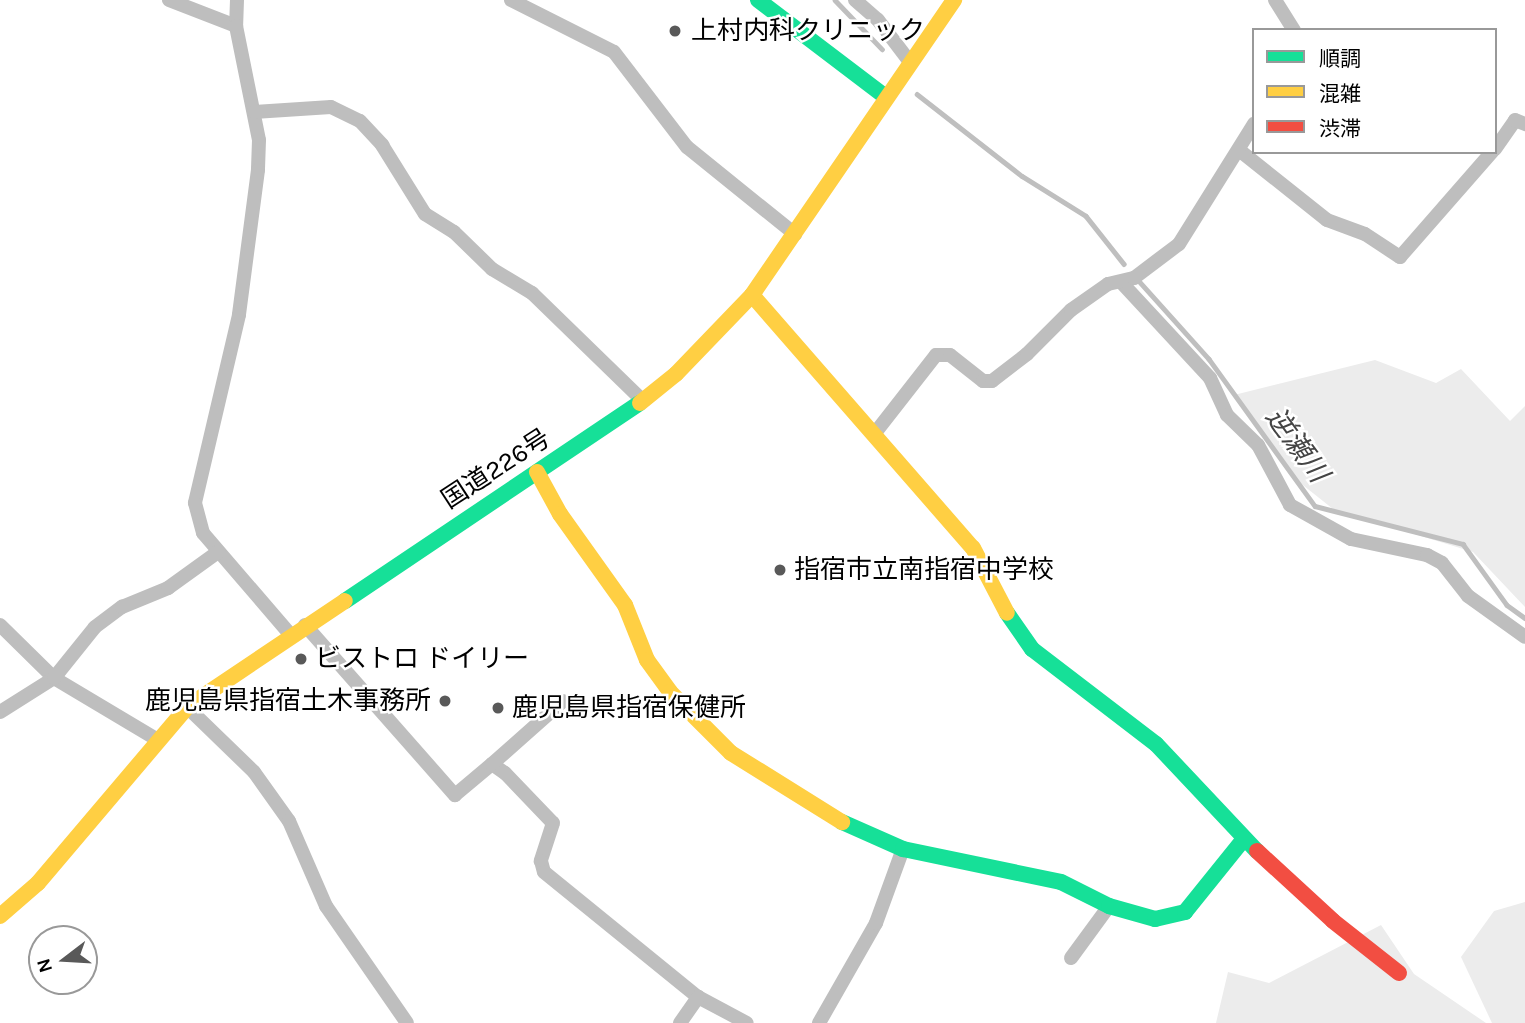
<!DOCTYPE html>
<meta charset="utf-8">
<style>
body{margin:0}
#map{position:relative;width:1525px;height:1023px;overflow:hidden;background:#fff;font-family:Karla,"Noto Sans JP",sans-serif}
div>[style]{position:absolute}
.green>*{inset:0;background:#ececec}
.stream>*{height:4.5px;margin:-2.25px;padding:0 2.25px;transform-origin:2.25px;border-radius:2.25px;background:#bfbfbf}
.street>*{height:14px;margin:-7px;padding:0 7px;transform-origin:7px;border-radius:7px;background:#bebebe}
.fast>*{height:16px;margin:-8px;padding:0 8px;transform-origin:8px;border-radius:8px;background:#16e098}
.slow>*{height:16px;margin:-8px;padding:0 8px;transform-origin:8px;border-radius:8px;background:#ffcf43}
.jam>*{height:16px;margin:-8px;padding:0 8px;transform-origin:8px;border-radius:8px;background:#f24e42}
.dots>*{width:19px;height:19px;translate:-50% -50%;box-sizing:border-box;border:4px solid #fff;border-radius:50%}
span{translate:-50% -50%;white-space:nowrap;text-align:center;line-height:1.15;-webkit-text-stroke:5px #fff;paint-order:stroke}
.poi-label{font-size:26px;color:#000}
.left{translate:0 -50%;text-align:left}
.right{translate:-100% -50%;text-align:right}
.street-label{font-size:26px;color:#000}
.water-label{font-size:28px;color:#444;font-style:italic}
.legend{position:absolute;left:1252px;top:28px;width:245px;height:126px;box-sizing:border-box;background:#fff;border:2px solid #999;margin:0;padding:9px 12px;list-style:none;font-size:21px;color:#000}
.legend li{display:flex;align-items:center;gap:14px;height:35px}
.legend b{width:35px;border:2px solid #999}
.north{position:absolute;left:28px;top:925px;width:70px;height:70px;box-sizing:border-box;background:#fff;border:2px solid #999;border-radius:50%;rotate:253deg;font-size:19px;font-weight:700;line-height:28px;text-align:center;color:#000}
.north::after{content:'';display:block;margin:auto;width:24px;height:32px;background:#595959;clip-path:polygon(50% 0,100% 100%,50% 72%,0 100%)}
</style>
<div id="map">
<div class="green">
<div style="clip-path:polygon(1375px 360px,1436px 383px,1461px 369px,1510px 421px,1525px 406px,1525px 607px,1473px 552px,1333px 509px,1289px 474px,1234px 395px)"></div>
<div style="clip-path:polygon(1525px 902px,1525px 1023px,1492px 1023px,1461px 957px,1494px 911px)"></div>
<div style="clip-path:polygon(1381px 925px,1414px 974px,1486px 1023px,1216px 1023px,1228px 972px,1269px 983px)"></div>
</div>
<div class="stream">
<div style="left:835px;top:0;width:68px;rotate:46.2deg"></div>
<div style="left:917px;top:94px;width:133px;rotate:38deg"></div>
<div style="left:1022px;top:176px;width:75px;rotate:32deg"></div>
<div style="left:1086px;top:216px;width:61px;rotate:51.6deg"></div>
<div style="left:1139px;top:281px;width:105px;rotate:48.1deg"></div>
<div style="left:1209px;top:359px;width:181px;rotate:54.2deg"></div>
<div style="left:1315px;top:506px;width:153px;rotate:14.4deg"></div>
<div style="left:1463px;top:544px;width:75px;rotate:54.2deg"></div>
<div style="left:1507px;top:605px;width:22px;rotate:36deg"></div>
</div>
<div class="street">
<div style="left:169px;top:0;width:72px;rotate:21.2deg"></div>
<div style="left:237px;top:0;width:26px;rotate:92deg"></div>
<div style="left:236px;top:26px;width:116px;rotate:78.6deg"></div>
<div style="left:259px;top:140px;width:30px;rotate:92deg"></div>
<div style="left:258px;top:170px;width:146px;rotate:97.5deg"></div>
<div style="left:239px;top:315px;width:193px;rotate:103.2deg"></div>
<div style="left:195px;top:503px;width:31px;rotate:75deg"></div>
<div style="left:203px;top:533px;width:133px;rotate:49.3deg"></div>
<div style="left:511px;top:0;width:115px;rotate:26.8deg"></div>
<div style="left:614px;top:52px;width:120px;rotate:52.5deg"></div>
<div style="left:687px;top:147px;width:139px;rotate:38.9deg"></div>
<div style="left:855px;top:0;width:30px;rotate:41deg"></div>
<div style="left:878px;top:20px;width:53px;rotate:52.7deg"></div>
<div style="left:1275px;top:0;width:36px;rotate:58deg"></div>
<div style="left:254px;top:112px;width:77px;rotate:-3.7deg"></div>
<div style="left:331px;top:107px;width:32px;rotate:26deg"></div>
<div style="left:360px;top:121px;width:33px;rotate:47deg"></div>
<div style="left:382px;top:145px;width:81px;rotate:58.1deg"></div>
<div style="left:425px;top:214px;width:34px;rotate:32deg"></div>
<div style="left:454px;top:232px;width:53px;rotate:44.2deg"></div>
<div style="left:492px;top:269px;width:47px;rotate:31deg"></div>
<div style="left:532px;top:293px;width:155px;rotate:44.2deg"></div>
<div style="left:1495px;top:149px;width:35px;rotate:-55deg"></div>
<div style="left:1515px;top:120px;width:11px;rotate:22deg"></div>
<div style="left:1239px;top:150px;width:112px;rotate:38.5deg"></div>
<div style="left:1327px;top:220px;width:40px;rotate:20.2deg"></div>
<div style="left:1365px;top:234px;width:42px;rotate:33.3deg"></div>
<div style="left:1400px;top:257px;width:140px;rotate:-48.8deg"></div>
<div style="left:1121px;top:282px;width:131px;rotate:47.2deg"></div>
<div style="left:1210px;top:378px;width:41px;rotate:65.3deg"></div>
<div style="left:1227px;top:415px;width:43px;rotate:44.1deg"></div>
<div style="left:1258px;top:445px;width:68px;rotate:61.9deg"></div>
<div style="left:1290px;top:505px;width:70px;rotate:29.1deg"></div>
<div style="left:1351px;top:539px;width:78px;rotate:11.9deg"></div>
<div style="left:1427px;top:555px;width:17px;rotate:28deg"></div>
<div style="left:1442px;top:563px;width:42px;rotate:51.8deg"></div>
<div style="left:1468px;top:596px;width:70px;rotate:35.7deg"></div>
<div style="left:875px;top:433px;width:99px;rotate:-52deg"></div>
<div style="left:936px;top:355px;width:14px"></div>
<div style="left:950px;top:355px;width:42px;rotate:38.2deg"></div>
<div style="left:983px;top:381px;width:9px"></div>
<div style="left:992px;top:381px;width:44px;rotate:-37.6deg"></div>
<div style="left:1027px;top:354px;width:62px;rotate:-45deg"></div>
<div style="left:1071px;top:310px;width:45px;rotate:-35.1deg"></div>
<div style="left:1108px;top:284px;width:27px;rotate:-13deg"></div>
<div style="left:1134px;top:278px;width:56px;rotate:-37.1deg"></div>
<div style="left:1179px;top:244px;width:142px;rotate:-58deg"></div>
<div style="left:0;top:625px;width:76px;rotate:44.5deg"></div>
<div style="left:54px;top:678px;width:121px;rotate:30.8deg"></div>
<div style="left:305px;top:625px;width:227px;rotate:48.6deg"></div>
<div style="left:455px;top:795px;width:48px;rotate:-40deg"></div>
<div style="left:492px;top:764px;width:16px;rotate:35deg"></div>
<div style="left:505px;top:773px;width:69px;rotate:46.2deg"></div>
<div style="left:553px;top:823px;width:40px;rotate:108deg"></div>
<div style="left:541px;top:861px;width:11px;rotate:75deg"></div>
<div style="left:544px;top:872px;width:198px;rotate:39.1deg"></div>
<div style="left:698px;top:997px;width:55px;rotate:28deg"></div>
<div style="left:187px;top:707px;width:93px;rotate:44.1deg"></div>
<div style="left:254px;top:772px;width:60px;rotate:54.5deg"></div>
<div style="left:289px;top:821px;width:93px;rotate:66.5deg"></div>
<div style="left:326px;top:906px;width:142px;rotate:55.3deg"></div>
<div style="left:0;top:712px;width:64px;rotate:-32.2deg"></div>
<div style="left:54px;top:678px;width:65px;rotate:-51.2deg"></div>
<div style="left:95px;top:627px;width:34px;rotate:-37deg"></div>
<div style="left:122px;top:607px;width:50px;rotate:-22.4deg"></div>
<div style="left:168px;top:588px;width:62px;rotate:-35.8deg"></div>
<div style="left:492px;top:764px;width:95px;rotate:-41.6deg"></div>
<div style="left:1071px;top:958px;width:64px;rotate:-53.8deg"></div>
<div style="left:680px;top:1023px;width:32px;rotate:-55deg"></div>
<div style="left:819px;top:1023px;width:115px;rotate:-60.3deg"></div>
<div style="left:876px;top:923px;width:79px;rotate:-70deg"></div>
</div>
<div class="fast">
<div style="left:758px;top:0;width:161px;rotate:37.2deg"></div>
<div style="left:345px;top:601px;width:355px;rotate:-33.9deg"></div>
<div style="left:1007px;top:613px;width:44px;rotate:55.2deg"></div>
<div style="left:1032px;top:649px;width:156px;rotate:37.5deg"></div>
<div style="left:1156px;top:744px;width:147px;rotate:46.7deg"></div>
<div style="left:842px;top:822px;width:67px;rotate:23.9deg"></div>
<div style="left:903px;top:849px;width:161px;rotate:11.8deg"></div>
<div style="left:1061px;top:882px;width:54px;rotate:26.6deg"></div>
<div style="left:1109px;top:906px;width:48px;rotate:15.8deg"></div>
<div style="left:1155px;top:919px;width:31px;rotate:-13deg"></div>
<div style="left:1185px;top:912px;width:94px;rotate:-51.1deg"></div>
</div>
<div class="slow">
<div style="left:752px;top:295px;width:336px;rotate:48.9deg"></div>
<div style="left:973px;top:548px;width:73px;rotate:62.4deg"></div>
<div style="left:640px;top:403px;width:46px;rotate:-38.9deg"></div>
<div style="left:676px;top:374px;width:110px;rotate:-46.1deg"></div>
<div style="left:752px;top:295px;width:358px;rotate:-55.6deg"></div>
<div style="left:537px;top:472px;width:48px;rotate:61.3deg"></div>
<div style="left:560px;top:514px;width:112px;rotate:54.5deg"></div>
<div style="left:625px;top:605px;width:59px;rotate:68.2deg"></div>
<div style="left:647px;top:660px;width:39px;rotate:54deg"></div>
<div style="left:670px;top:692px;width:86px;rotate:45deg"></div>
<div style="left:731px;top:753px;width:131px;rotate:31.9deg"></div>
<div style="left:0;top:916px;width:50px;rotate:-41deg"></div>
<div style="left:38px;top:883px;width:231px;rotate:-49.7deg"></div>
<div style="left:187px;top:707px;width:190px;rotate:-33.9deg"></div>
</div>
<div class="jam">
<div style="left:1257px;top:851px;width:103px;rotate:42.6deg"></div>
<div style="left:1333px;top:921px;width:84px;rotate:38.2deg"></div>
</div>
<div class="dots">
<div style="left:675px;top:31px;background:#595959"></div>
<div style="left:780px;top:570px;background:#595959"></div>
<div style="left:301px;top:659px;background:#595959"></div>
<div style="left:445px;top:701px;background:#595959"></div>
<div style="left:498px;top:708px;background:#595959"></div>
</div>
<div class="poi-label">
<span class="left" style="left:691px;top:31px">上村内科クリニック</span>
<span class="left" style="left:794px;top:570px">指宿市立南指宿中学校</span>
<span class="left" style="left:315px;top:659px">ビストロ ドイリー</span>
<span class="right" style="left:431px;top:701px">鹿児島県指宿土木事務所</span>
<span class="left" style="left:512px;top:708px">鹿児島県指宿保健所</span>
</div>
<div class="street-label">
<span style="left:496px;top:469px;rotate:-33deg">国道226号</span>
</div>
<div class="water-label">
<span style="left:1297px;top:445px;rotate:54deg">逆瀬川</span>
</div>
<ul class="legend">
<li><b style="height:9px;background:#16e098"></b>順調</li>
<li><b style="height:9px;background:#ffcf43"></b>混雑</li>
<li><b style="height:9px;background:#f24e42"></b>渋滞</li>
</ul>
<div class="north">N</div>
</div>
